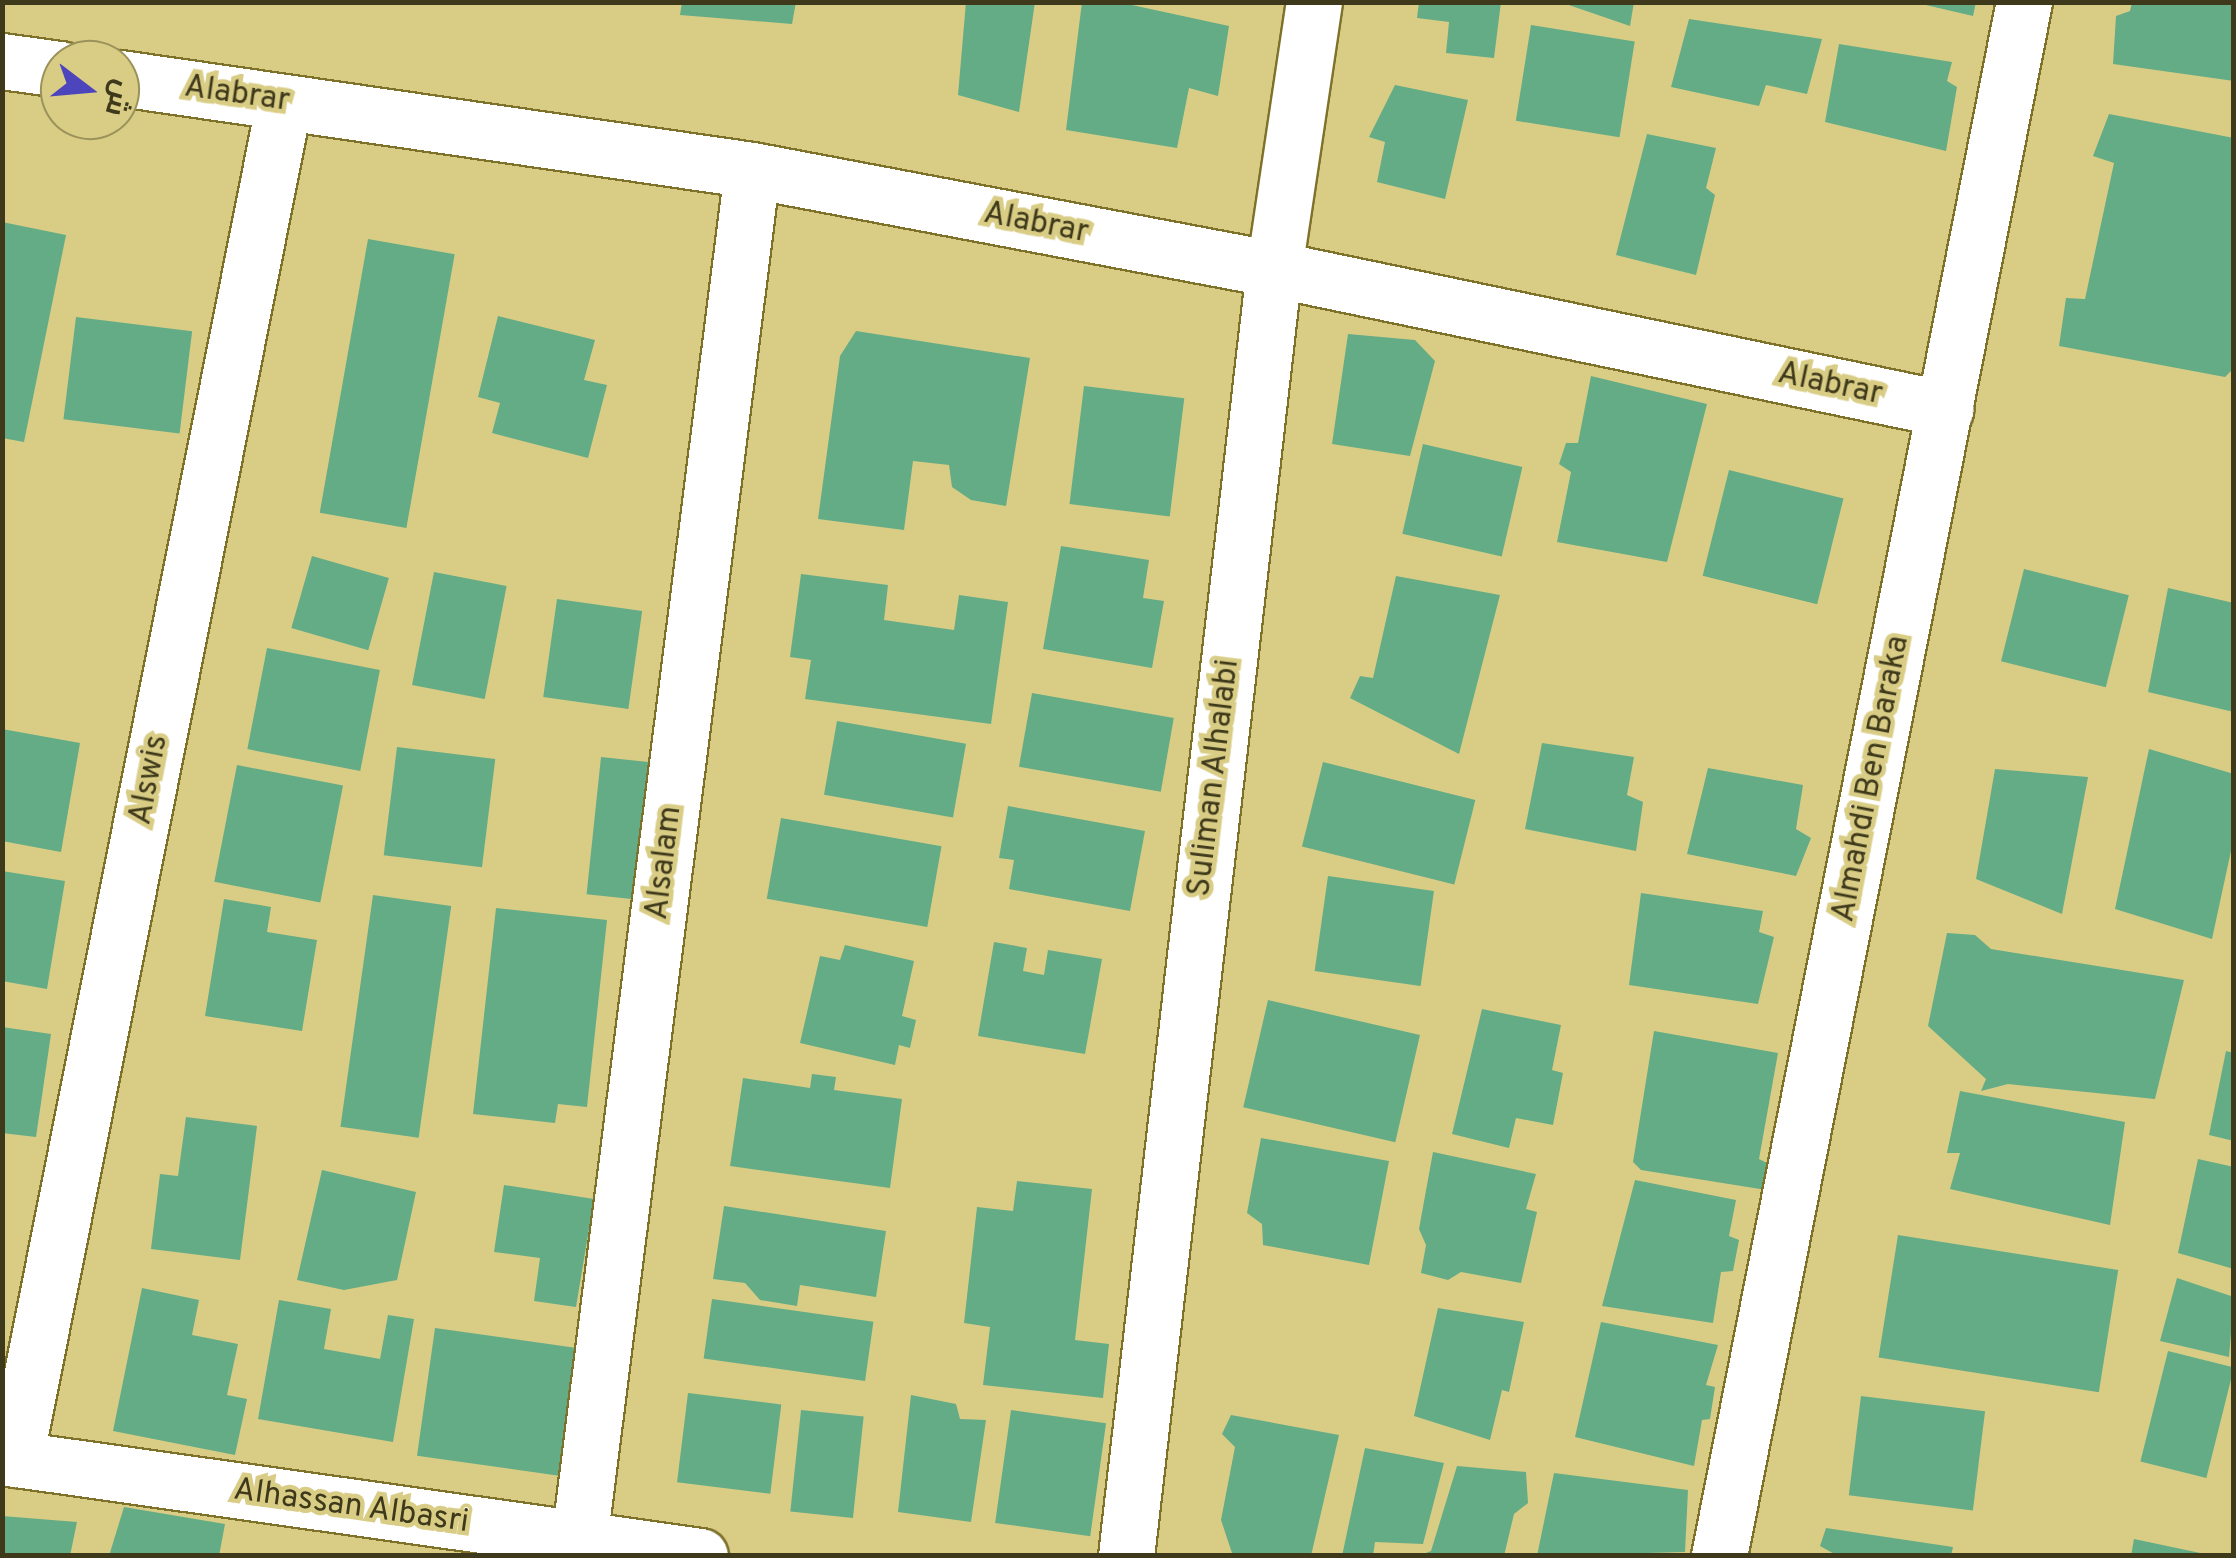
<!DOCTYPE html>
<meta charset="utf-8">
<style>
body{margin:0}
#map{position:relative;width:2236px;height:1558px;overflow:hidden;background:#d9cd85;font-family:Overpass,Cairo,sans-serif}
div>[style]{position:absolute}
.building>*{inset:0;background:#64ac86;transform-origin:0 0}
.roads{filter:drop-shadow(2px 0 #7e712a) drop-shadow(-2px 0 #7e712a) drop-shadow(0 2px #7e712a) drop-shadow(0 -2px #7e712a)}
.street>*{height:55px;margin:-27.5px;padding:0 27.5px;transform-origin:27.5px;border-radius:27.5px;background:#fff}
span{translate:-50% -50%;white-space:nowrap;text-align:center;line-height:1.15;-webkit-text-stroke:9px #d9cd85;paint-order:stroke}
.street-label{font-size:32px;color:#3e391b}
.frame{position:absolute;inset:0;border:5px solid #3e391b;pointer-events:none}
.north{position:absolute;left:40px;top:40px;width:100px;height:100px;box-sizing:border-box;background:#d9cd85;border:2px solid #9b925b;border-radius:50%;rotate:106deg;font-size:28px;font-weight:700;line-height:40px;text-align:center;color:#3e391b}
.north::after{content:'';display:block;margin:auto;width:35px;height:45px;background:#4c45bc;clip-path:polygon(50% 0,100% 100%,50% 72%,0 100%)}
</style>
<div id="map">
<div class="building">
<div style="clip-path:polygon(682px 2px,796px 2px,792px 24px,680px 15px)"></div>
<div style="clip-path:polygon(966px 2px,1035px 2px,1019px 112px,958px 95px)"></div>
<div style="clip-path:polygon(1082px 2px,1118px 2px,1229px 26px,1218px 96px,1189px 88px,1177px 148px,1066px 130px)"></div>
<div style="clip-path:polygon(1419px 2px,1501px 2px,1494px 58px,1446px 53px,1449px 22px,1417px 18px)"></div>
<div style="clip-path:polygon(1560px 2px,1634px 2px,1630px 26px)"></div>
<div style="clip-path:polygon(1913px 2px,1976px 2px,1973px 16px)"></div>
<div style="clip-path:polygon(2132px 2px,2234px 2px,2234px 81px,2113px 64px,2116px 16px,2130px 11px)"></div>
<div style="clip-path:polygon(1689px 19px,1822px 39px,1807px 94px,1766px 85px,1759px 106px,1671px 87px)"></div>
<div style="left:1531px;top:25px;width:105px;height:97px;rotate:9deg"></div>
<div style="clip-path:polygon(1839px 44px,1952px 62px,1947px 81px,1957px 87px,1946px 151px,1825px 122px)"></div>
<div style="clip-path:polygon(1395px 85px,1468px 100px,1445px 199px,1377px 182px,1385px 142px,1369px 137px)"></div>
<div style="clip-path:polygon(2109px 114px,2234px 138px,2234px 368px,2225px 377px,2059px 346px,2066px 298px,2085px 299px,2114px 163px,2093px 156px)"></div>
<div style="clip-path:polygon(1647px 134px,1716px 148px,1706px 188px,1715px 195px,1696px 275px,1616px 255px)"></div>
<div style="clip-path:polygon(2px 222px,66px 235px,24px 442px,2px 438px)"></div>
<div style="left:368px;top:239px;width:88px;height:278px;rotate:10deg"></div>
<div style="clip-path:polygon(498px 316px,595px 340px,584px 380px,607px 385px,588px 458px,492px 433px,500px 403px,478px 397px)"></div>
<div style="left:76px;top:317px;width:117px;height:103px;rotate:7deg"></div>
<div style="clip-path:polygon(856px 331px,1030px 358px,1006px 506px,971px 500px,952px 487px,949px 465px,913px 461px,904px 530px,818px 519px,840px 356px)"></div>
<div style="clip-path:polygon(1348px 334px,1415px 340px,1435px 361px,1410px 456px,1332px 444px)"></div>
<div style="clip-path:polygon(1591px 376px,1707px 404px,1667px 562px,1557px 542px,1571px 472px,1559px 464px,1566px 443px,1578px 443px)"></div>
<div style="left:1084px;top:386px;width:101px;height:119px;rotate:7deg"></div>
<div style="left:1423px;top:444px;width:102px;height:92px;rotate:13deg"></div>
<div style="left:1729px;top:470px;width:118px;height:109px;rotate:14deg"></div>
<div style="clip-path:polygon(1061px 546px,1149px 560px,1143px 598px,1164px 601px,1152px 668px,1043px 649px)"></div>
<div style="left:312px;top:556px;width:80px;height:75px;rotate:16deg"></div>
<div style="left:2024px;top:569px;width:108px;height:95px;rotate:14deg"></div>
<div style="left:434px;top:572px;width:74px;height:115px;rotate:11deg"></div>
<div style="clip-path:polygon(801px 574px,888px 585px,884px 620px,954px 630px,959px 595px,1008px 602px,991px 724px,805px 699px,811px 660px,790px 657px)"></div>
<div style="clip-path:polygon(1396px 576px,1500px 595px,1459px 754px,1350px 698px,1360px 676px,1373px 678px)"></div>
<div style="clip-path:polygon(2168px 588px,2234px 603px,2234px 712px,2148px 692px)"></div>
<div style="left:557px;top:599px;width:86px;height:99px;rotate:8deg"></div>
<div style="left:267px;top:648px;width:115px;height:103px;rotate:11deg"></div>
<div style="left:1032px;top:693px;width:144px;height:75px;rotate:10deg"></div>
<div style="left:837px;top:721px;width:131px;height:75px;rotate:10deg"></div>
<div style="clip-path:polygon(2px 729px,80px 743px,61px 852px,2px 841px)"></div>
<div style="clip-path:polygon(1542px 743px,1634px 757px,1627px 795px,1643px 802px,1636px 851px,1525px 829px)"></div>
<div style="left:397px;top:747px;width:99px;height:109px;rotate:7deg"></div>
<div style="clip-path:polygon(2149px 749px,2234px 774px,2234px 837px,2212px 939px,2115px 909px)"></div>
<div style="left:601px;top:757px;width:57px;height:138px;rotate:6deg"></div>
<div style="left:1323px;top:762px;width:157px;height:87px;rotate:14deg"></div>
<div style="left:237px;top:765px;width:108px;height:119px;rotate:11deg"></div>
<div style="clip-path:polygon(1708px 768px,1803px 785px,1796px 829px,1811px 838px,1796px 876px,1687px 854px)"></div>
<div style="clip-path:polygon(1995px 769px,2088px 777px,2062px 914px,1976px 879px)"></div>
<div style="clip-path:polygon(1008px 806px,1145px 831px,1130px 911px,1009px 889px,1014px 860px,999px 858px)"></div>
<div style="left:781px;top:818px;width:163px;height:82px;rotate:10deg"></div>
<div style="clip-path:polygon(2px 871px,65px 881px,47px 989px,2px 981px)"></div>
<div style="left:1328px;top:876px;width:107px;height:96px;rotate:8deg"></div>
<div style="clip-path:polygon(1641px 893px,1763px 911px,1759px 932px,1774px 937px,1758px 1004px,1629px 985px)"></div>
<div style="left:373px;top:895px;width:79px;height:234px;rotate:8deg"></div>
<div style="clip-path:polygon(224px 899px,271px 907px,267px 932px,317px 940px,302px 1031px,205px 1016px)"></div>
<div style="clip-path:polygon(496px 908px,607px 920px,587px 1107px,558px 1104px,555px 1123px,473px 1114px)"></div>
<div style="clip-path:polygon(1947px 933px,1975px 935px,1991px 949px,2184px 980px,2155px 1099px,2008px 1084px,1981px 1091px,1986px 1079px,1928px 1026px)"></div>
<div style="clip-path:polygon(994px 942px,1027px 948px,1023px 971px,1044px 975px,1048px 950px,1102px 959px,1085px 1054px,978px 1036px)"></div>
<div style="clip-path:polygon(845px 945px,914px 961px,902px 1016px,916px 1020px,910px 1048px,899px 1045px,895px 1065px,800px 1043px,820px 956px,840px 960px)"></div>
<div style="left:1268px;top:1000px;width:156px;height:110px;rotate:13deg"></div>
<div style="clip-path:polygon(1482px 1009px,1561px 1025px,1552px 1070px,1563px 1073px,1553px 1125px,1516px 1118px,1509px 1148px,1452px 1134px)"></div>
<div style="clip-path:polygon(2px 1027px,51px 1034px,36px 1137px,2px 1133px)"></div>
<div style="clip-path:polygon(1654px 1031px,1778px 1053px,1759px 1159px,1781px 1170px,1779px 1192px,1641px 1170px,1633px 1162px)"></div>
<div style="clip-path:polygon(2226px 1051px,2234px 1053px,2234px 1141px,2209px 1135px)"></div>
<div style="clip-path:polygon(812px 1074px,836px 1077px,834px 1090px,902px 1099px,890px 1188px,730px 1166px,743px 1078px,810px 1088px)"></div>
<div style="clip-path:polygon(1960px 1091px,2125px 1122px,2110px 1225px,1950px 1189px,1960px 1153px,1947px 1153px)"></div>
<div style="clip-path:polygon(186px 1117px,257px 1126px,240px 1260px,151px 1249px,160px 1174px,178px 1176px)"></div>
<div style="clip-path:polygon(1261px 1138px,1389px 1161px,1369px 1265px,1263px 1245px,1262px 1224px,1247px 1213px)"></div>
<div style="clip-path:polygon(1433px 1152px,1536px 1174px,1526px 1209px,1537px 1212px,1521px 1283px,1461px 1272px,1448px 1280px,1421px 1273px,1426px 1245px,1419px 1229px)"></div>
<div style="clip-path:polygon(2198px 1159px,2234px 1167px,2234px 1269px,2178px 1253px)"></div>
<div style="clip-path:polygon(322px 1170px,416px 1192px,397px 1280px,344px 1290px,297px 1280px)"></div>
<div style="clip-path:polygon(1635px 1180px,1736px 1200px,1729px 1236px,1739px 1240px,1733px 1271px,1721px 1272px,1713px 1323px,1602px 1306px)"></div>
<div style="clip-path:polygon(1017px 1181px,1092px 1189px,1075px 1340px,1109px 1344px,1103px 1398px,983px 1385px,990px 1327px,964px 1323px,977px 1207px,1013px 1211px)"></div>
<div style="clip-path:polygon(504px 1185px,594px 1199px,576px 1307px,534px 1301px,540px 1258px,494px 1252px)"></div>
<div style="clip-path:polygon(724px 1206px,886px 1231px,876px 1297px,800px 1285px,797px 1306px,760px 1300px,745px 1283px,713px 1279px)"></div>
<div style="left:1898px;top:1235px;width:223px;height:124px;rotate:9deg"></div>
<div style="clip-path:polygon(2177px 1278px,2234px 1297px,2229px 1357px,2160px 1341px)"></div>
<div style="clip-path:polygon(142px 1288px,199px 1300px,192px 1335px,238px 1344px,227px 1395px,247px 1399px,235px 1455px,113px 1431px)"></div>
<div style="left:712px;top:1299px;width:163px;height:60px;rotate:8deg"></div>
<div style="clip-path:polygon(279px 1300px,331px 1309px,324px 1349px,380px 1359px,388px 1315px,414px 1319px,393px 1442px,258px 1419px)"></div>
<div style="clip-path:polygon(1438px 1308px,1524px 1322px,1509px 1392px,1502px 1390px,1490px 1440px,1414px 1416px)"></div>
<div style="clip-path:polygon(1601px 1322px,1718px 1345px,1706px 1385px,1715px 1387px,1710px 1419px,1702px 1420px,1694px 1466px,1575px 1437px)"></div>
<div style="left:435px;top:1328px;width:152px;height:129px;rotate:8deg"></div>
<div style="left:2168px;top:1351px;width:68px;height:114px;rotate:14deg"></div>
<div style="left:688px;top:1393px;width:94px;height:90px;rotate:7deg"></div>
<div style="clip-path:polygon(911px 1395px,956px 1404px,960px 1419px,986px 1420px,971px 1522px,898px 1512px)"></div>
<div style="left:1861px;top:1396px;width:125px;height:100px;rotate:7deg"></div>
<div style="left:801px;top:1410px;width:63px;height:102px;rotate:6deg"></div>
<div style="left:1011px;top:1410px;width:96px;height:114px;rotate:8deg"></div>
<div style="clip-path:polygon(1231px 1415px,1339px 1435px,1311px 1556px,1233px 1556px,1221px 1520px,1235px 1447px,1222px 1434px)"></div>
<div style="clip-path:polygon(1365px 1448px,1444px 1463px,1423px 1544px,1375px 1542px,1373px 1556px,1342px 1556px)"></div>
<div style="clip-path:polygon(1457px 1466px,1526px 1472px,1528px 1503px,1514px 1514px,1504px 1556px,1418px 1556px,1431px 1551px)"></div>
<div style="clip-path:polygon(1554px 1473px,1688px 1490px,1685px 1552px,1537px 1556px)"></div>
<div style="clip-path:polygon(124px 1507px,225px 1524px,219px 1556px,109px 1556px)"></div>
<div style="clip-path:polygon(2px 1516px,77px 1522px,70px 1556px,2px 1556px)"></div>
<div style="clip-path:polygon(1826px 1528px,1953px 1547px,1951px 1556px,1838px 1556px,1820px 1546px)"></div>
<div style="clip-path:polygon(2134px 1539px,2205px 1554px,2205px 1556px,2131px 1556px)"></div>
</div>
<div class="roads">
<div class="street">
<div style="left:2px;top:61px;width:59px;rotate:7.9deg"></div>
<div style="left:120px;top:78px;width:639px;rotate:8.28deg"></div>
<div style="left:752px;top:170px;width:531px;rotate:10.74deg"></div>
<div style="left:1274px;top:269px;width:686px;rotate:11.77deg"></div>
<div style="left:2px;top:1457px;width:705px;rotate:8.07deg"></div>
<div style="left:15px;top:1459px;width:1383px;rotate:-78.79deg"></div>
<div style="left:577px;top:1556px;width:1397px;rotate:-82.8deg"></div>
<div style="left:1126px;top:1556px;width:1295px;rotate:-83.44deg"></div>
<div style="left:1274px;top:269px;width:270px;rotate:-81.5deg"></div>
<div style="left:1719px;top:1556px;width:1584px;rotate:-78.9deg"></div>
</div>
</div>
<div class="street-label">
<span style="left:237px;top:95px;rotate:8deg">Alabrar</span>
<span style="left:1036px;top:224px;rotate:11deg">Alabrar</span>
<span style="left:1830px;top:385px;rotate:12deg">Alabrar</span>
<span style="left:1215px;top:778px;rotate:-83deg">Suliman Alhalabi</span>
<span style="left:1872px;top:779px;rotate:-79deg">Almahdi Ben Baraka</span>
<span style="left:150px;top:780px;rotate:-79deg">Alswis</span>
<span style="left:665px;top:863px;rotate:-83deg">Alsalam</span>
<span style="left:351px;top:1507px;rotate:8deg">Alhassan Albasri</span>
</div>
<div class="frame"></div>
<div class="north">ش</div>
</div>
